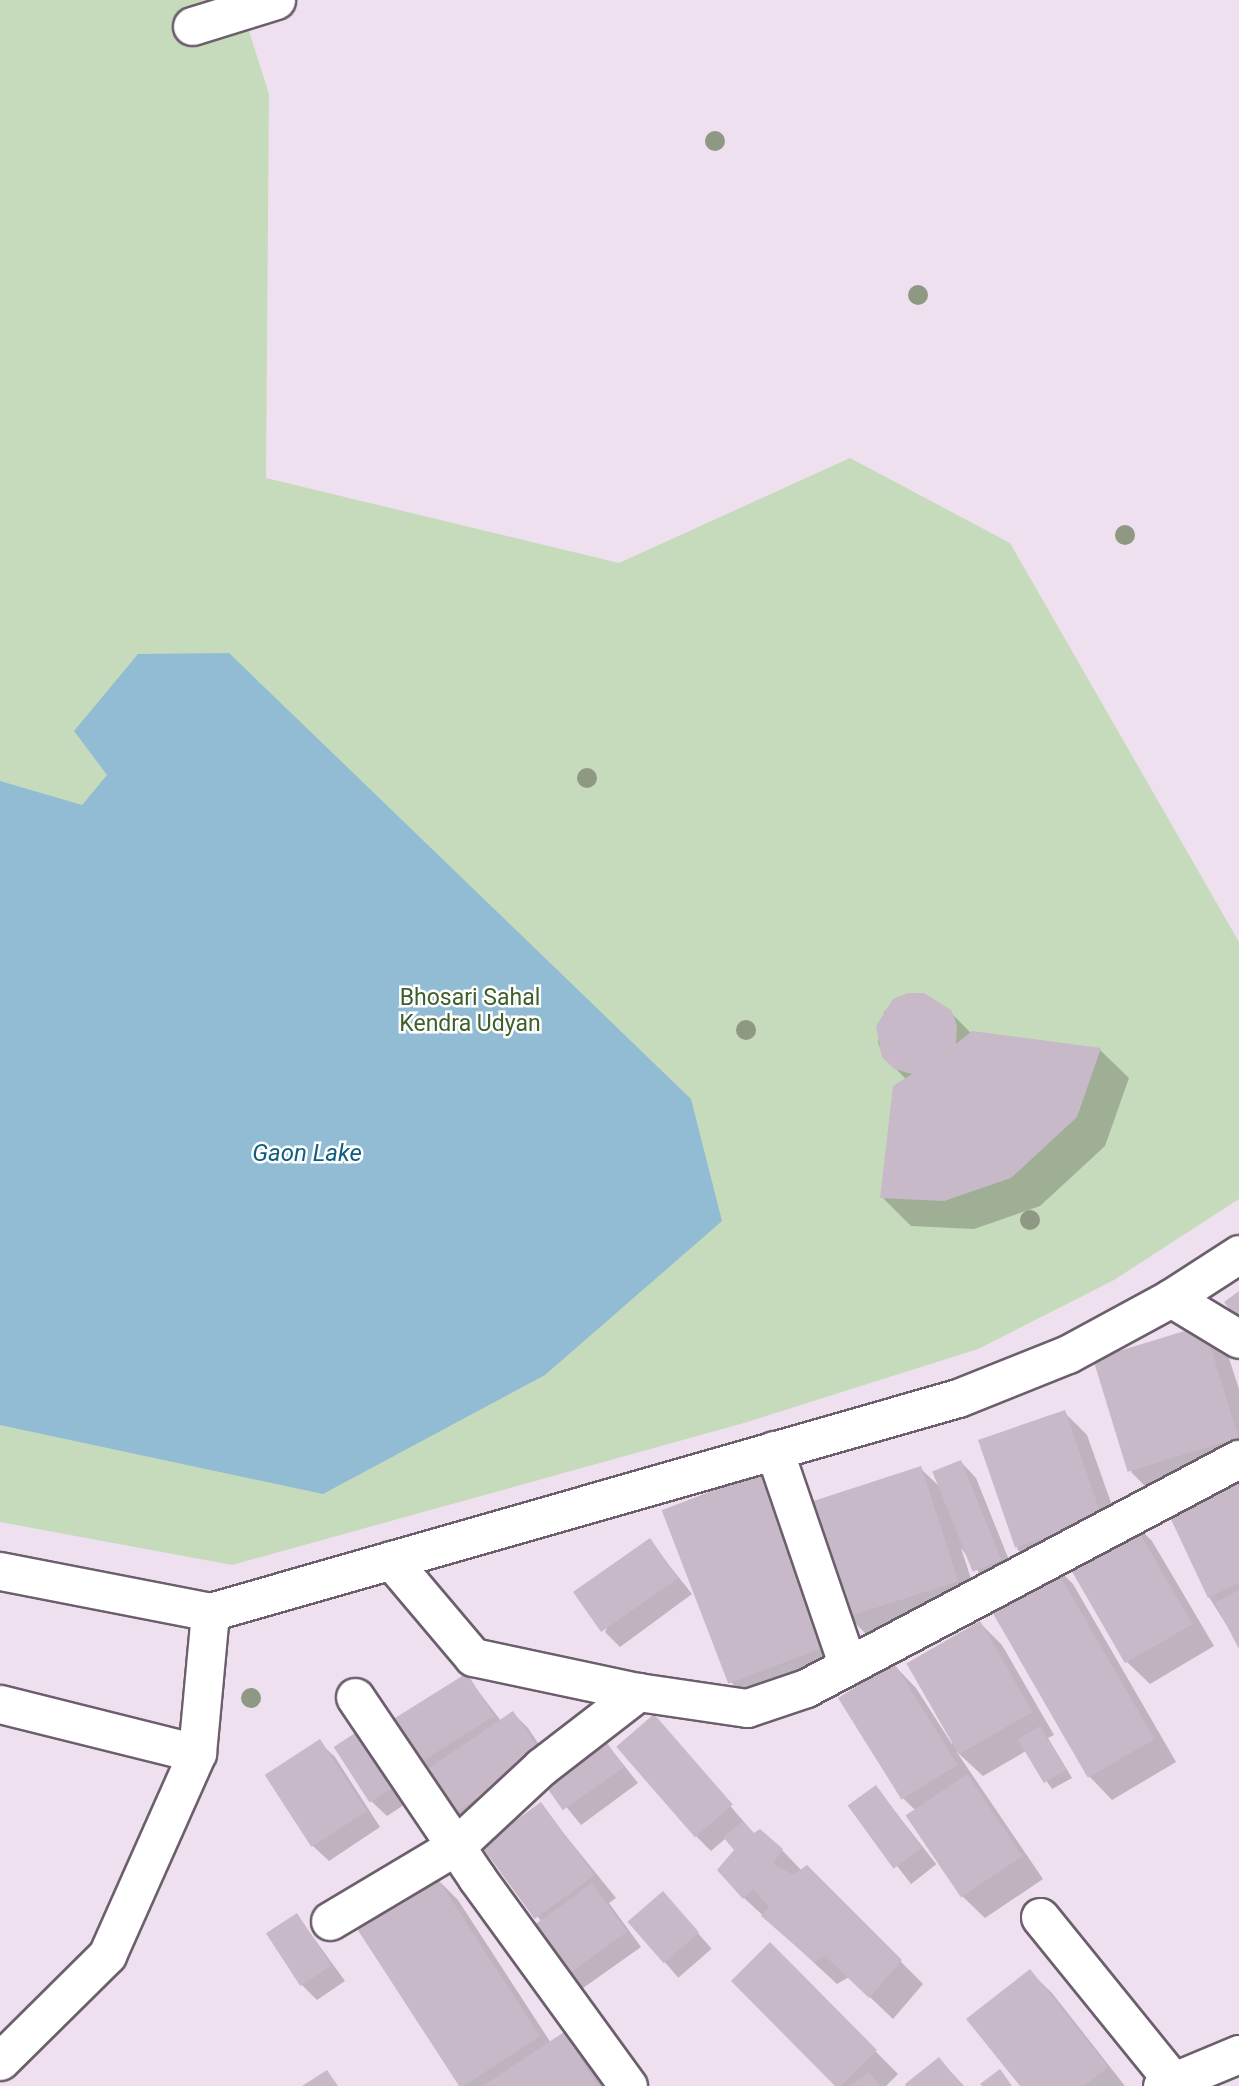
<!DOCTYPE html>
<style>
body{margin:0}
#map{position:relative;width:1239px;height:2086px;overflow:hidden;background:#efe0f0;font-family:Roboto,sans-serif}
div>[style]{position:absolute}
.green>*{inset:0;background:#c6dbbb}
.water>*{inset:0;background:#91bcd3}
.shadow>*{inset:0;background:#0003;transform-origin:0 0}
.building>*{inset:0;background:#c8b9c8;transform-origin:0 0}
.roads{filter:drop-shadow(2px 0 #6c5f6d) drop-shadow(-2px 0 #6c5f6d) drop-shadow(0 2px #6c5f6d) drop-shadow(0 -2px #6c5f6d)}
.street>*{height:37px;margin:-18.5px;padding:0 18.5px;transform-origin:18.5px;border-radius:18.5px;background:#fff}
.trees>*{width:20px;height:20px;margin:-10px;border-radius:50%;background:#8e9883}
span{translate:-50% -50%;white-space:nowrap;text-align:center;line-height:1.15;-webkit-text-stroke:5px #fff;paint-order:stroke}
.park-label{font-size:23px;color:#3e5e2a}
.water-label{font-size:24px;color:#0f5e7d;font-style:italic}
</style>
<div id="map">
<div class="green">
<div style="clip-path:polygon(0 0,239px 0,269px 94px,266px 478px,619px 563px,850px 458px,1010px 543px,1239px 942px,1239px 1199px,1114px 1280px,978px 1349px,744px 1423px,232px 1565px,0 1522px)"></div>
</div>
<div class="water">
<div style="clip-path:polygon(229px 653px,691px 1099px,722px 1221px,545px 1375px,323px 1494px,0 1425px,0 781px,82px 805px,107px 775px,74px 731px,138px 654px)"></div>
</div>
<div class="shadow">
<div style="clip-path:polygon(894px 1001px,950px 1012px,972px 1034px,1100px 1050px,1129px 1078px,1105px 1146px,1040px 1206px,974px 1229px,911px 1226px,882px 1197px,907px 1080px,883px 1056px,878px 1042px,884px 1012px)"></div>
<div style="clip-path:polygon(1204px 1327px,1226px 1349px,1239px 1389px,1239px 1467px,1153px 1494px,1131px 1472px)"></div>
<div style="clip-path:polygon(1064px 1412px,1087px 1435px,1119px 1525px,1130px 1519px,1152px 1541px,1214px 1646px,1150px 1684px,1127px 1662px,1068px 1561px,1055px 1566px,1073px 1584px,1176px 1762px,1112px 1800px,1090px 1777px,987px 1599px,1038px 1569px,1017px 1549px)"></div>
<div style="clip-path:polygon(961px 1462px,976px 1478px,1015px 1575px,989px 1586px,961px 1548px,979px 1603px,871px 1639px,848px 1616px,920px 1468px,941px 1488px)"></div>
<div style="clip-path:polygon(1239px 1481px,1239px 1645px,1209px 1597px)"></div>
<div style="clip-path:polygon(665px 1512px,865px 1671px,761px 1712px,732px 1683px)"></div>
<div style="clip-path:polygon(649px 1540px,692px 1594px,620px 1647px,605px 1632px)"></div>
<div style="clip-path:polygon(980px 1623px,1002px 1645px,1054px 1735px,1048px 1738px,1072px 1778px,1052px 1789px,1026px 1751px,983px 1776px,956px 1751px,1043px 1879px,985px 1918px,962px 1896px,915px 1810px,903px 1798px,894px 1665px,916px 1688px,952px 1744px)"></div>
<div style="clip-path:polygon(466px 1675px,501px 1721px,513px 1713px,528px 1728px,557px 1772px,603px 1739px,638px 1783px,581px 1825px,543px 1778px,467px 1828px,413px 1769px)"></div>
<div style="clip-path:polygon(654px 1716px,755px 1835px,782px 1850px,802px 1871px,807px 1867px,923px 1984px,893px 2019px,849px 1977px,837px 1984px,744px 1898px,736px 1850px,726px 1838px,711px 1851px,696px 1836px)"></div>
<div style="clip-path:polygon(362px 1730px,413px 1799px,387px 1816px,371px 1801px)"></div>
<div style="clip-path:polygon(319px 1742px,335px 1757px,380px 1827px,329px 1861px,313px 1846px,268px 1776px)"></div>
<div style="left:876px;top:1787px;width:98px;height:32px;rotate:52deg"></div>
<div style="clip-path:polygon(540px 1804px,616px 1898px,609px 1903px,641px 1947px,576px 1993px,541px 1921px,484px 1846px)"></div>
<div style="clip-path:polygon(436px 1878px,458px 1900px,551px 2043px,564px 2035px,605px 2086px,462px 2086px,359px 1928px)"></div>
<div style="left:663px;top:1893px;width:74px;height:44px;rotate:49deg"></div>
<div style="clip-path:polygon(297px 1915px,345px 1981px,317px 2000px,302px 1985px)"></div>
<div style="clip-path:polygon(770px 1945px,898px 2074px,886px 2086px,838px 2086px)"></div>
<div style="clip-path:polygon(1029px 1971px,1052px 1993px,1125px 2086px,1022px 2086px)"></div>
<div style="clip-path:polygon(939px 2059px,964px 2086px,909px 2086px)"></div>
</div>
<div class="building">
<div style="clip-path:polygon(908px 993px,924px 993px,951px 1010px,957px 1025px,956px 1044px,972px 1031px,1101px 1048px,1077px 1117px,1011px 1178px,944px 1201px,880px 1198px,893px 1086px,912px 1074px,894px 1069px,882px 1057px,876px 1026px,893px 999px)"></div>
<div style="clip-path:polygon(1239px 1291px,1239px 1322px,1224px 1302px)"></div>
<div style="left:1204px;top:1325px;width:118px;height:116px;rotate:73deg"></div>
<div style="left:1065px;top:1410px;width:114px;height:92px;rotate:71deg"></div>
<div style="left:961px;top:1460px;width:108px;height:31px;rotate:68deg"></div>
<div style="left:921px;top:1466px;width:121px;height:117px;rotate:72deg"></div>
<div style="left:769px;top:1469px;width:186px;height:115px;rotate:69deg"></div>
<div style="clip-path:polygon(1239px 1479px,1239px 1583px,1208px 1598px,1168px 1513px)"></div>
<div style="left:1130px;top:1516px;width:125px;height:78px;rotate:60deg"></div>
<div style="left:650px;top:1538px;width:49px;height:94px;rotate:55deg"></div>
<div style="left:1051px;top:1560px;width:207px;height:77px;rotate:60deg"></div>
<div style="clip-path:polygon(1239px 1590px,1239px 1649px,1215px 1603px)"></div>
<div style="left:980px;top:1621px;width:105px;height:85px;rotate:60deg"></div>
<div style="left:894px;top:1663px;width:120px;height:66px;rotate:58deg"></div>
<div style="left:467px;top:1673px;width:51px;height:99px;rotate:58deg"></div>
<div style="left:513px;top:1711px;width:52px;height:108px;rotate:56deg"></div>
<div style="left:654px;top:1714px;width:120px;height:50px;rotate:49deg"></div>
<div style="left:1040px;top:1726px;width:51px;height:26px;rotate:59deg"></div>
<div style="left:363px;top:1728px;width:66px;height:35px;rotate:57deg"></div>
<div style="left:603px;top:1737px;width:37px;height:75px;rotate:55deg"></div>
<div style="left:320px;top:1739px;width:86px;height:66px;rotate:57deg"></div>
<div style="left:967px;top:1774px;width:99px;height:74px;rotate:56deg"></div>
<div style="left:876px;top:1785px;width:78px;height:35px;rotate:54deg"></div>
<div style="left:541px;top:1802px;width:91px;height:74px;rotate:54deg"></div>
<div style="clip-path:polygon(743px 1821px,754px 1833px,760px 1829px,783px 1849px,773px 1863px,793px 1875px,807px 1865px,902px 1960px,869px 1998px,825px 1956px,814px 1962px,761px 1916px,769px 1907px,753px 1889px,743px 1899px,717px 1870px,734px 1850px,723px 1837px)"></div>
<div style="left:436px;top:1876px;width:191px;height:95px;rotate:57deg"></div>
<div style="left:592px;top:1883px;width:60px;height:82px;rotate:54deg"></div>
<div style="left:663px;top:1891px;width:55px;height:47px;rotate:49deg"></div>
<div style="left:297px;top:1913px;width:63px;height:37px;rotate:57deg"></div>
<div style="clip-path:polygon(770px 1942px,877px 2050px,841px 2086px,835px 2086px,731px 1981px)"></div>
<div style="clip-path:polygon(1030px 1969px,1108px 2067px,1084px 2086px,1020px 2086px,966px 2019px)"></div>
<div style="clip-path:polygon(564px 2032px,598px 2086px,483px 2086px)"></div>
<div style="clip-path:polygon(939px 2057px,962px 2086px,906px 2086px,905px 2084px)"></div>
<div style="clip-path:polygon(1000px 2069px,1012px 2086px,982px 2086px,980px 2084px)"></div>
<div style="clip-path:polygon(327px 2070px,338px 2086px,302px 2086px)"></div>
<div style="clip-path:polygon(869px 2072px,880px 2086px,850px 2086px)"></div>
</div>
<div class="roads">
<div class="street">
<div style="left:192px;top:26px;width:88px;rotate:-17.2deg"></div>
<div style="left:1171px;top:1298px;width:79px;rotate:31.1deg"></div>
<div style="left:774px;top:1450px;width:228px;rotate:71.1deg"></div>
<div style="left:391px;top:1560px;width:127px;rotate:49.8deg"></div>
<div style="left:473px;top:1657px;width:169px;rotate:12deg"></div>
<div style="left:0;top:1571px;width:214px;rotate:11deg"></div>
<div style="left:210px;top:1612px;width:778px;rotate:-15.97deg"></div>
<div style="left:958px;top:1398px;width:118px;rotate:-21.8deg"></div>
<div style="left:1068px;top:1354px;width:117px;rotate:-28.5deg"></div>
<div style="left:1171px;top:1298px;width:81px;rotate:-32.9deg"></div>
<div style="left:355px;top:1697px;width:218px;rotate:56deg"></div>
<div style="left:477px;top:1878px;width:257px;rotate:54deg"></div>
<div style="left:0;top:1704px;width:203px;rotate:14deg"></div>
<div style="left:1040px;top:1917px;width:208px;rotate:51deg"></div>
<div style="left:330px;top:1921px;width:147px;rotate:-30.8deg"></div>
<div style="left:456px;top:1846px;width:116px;rotate:-42.9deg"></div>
<div style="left:541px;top:1767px;width:123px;rotate:-37.7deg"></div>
<div style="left:638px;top:1692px;width:110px;rotate:8.4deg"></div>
<div style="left:747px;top:1708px;width:62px;rotate:-18.7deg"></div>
<div style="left:806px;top:1688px;width:490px;rotate:-27.9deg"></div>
<div style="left:0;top:2061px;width:151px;rotate:-44.7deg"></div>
<div style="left:107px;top:1955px;width:221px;rotate:-66deg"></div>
<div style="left:197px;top:1753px;width:142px;rotate:-84.7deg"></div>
<div style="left:1162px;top:2086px;width:83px;rotate:-22.6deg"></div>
</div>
</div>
<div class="trees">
<div style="left:715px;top:141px"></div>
<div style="left:918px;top:295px"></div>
<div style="left:1125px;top:535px"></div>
<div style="left:587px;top:778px"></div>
<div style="left:746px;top:1030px"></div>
<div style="left:1030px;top:1220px"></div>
<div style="left:251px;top:1698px"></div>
</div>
<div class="park-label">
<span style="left:470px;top:1011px">Bhosari Sahal<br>Kendra Udyan</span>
</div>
<div class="water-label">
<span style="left:307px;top:1154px">Gaon Lake</span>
</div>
</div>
